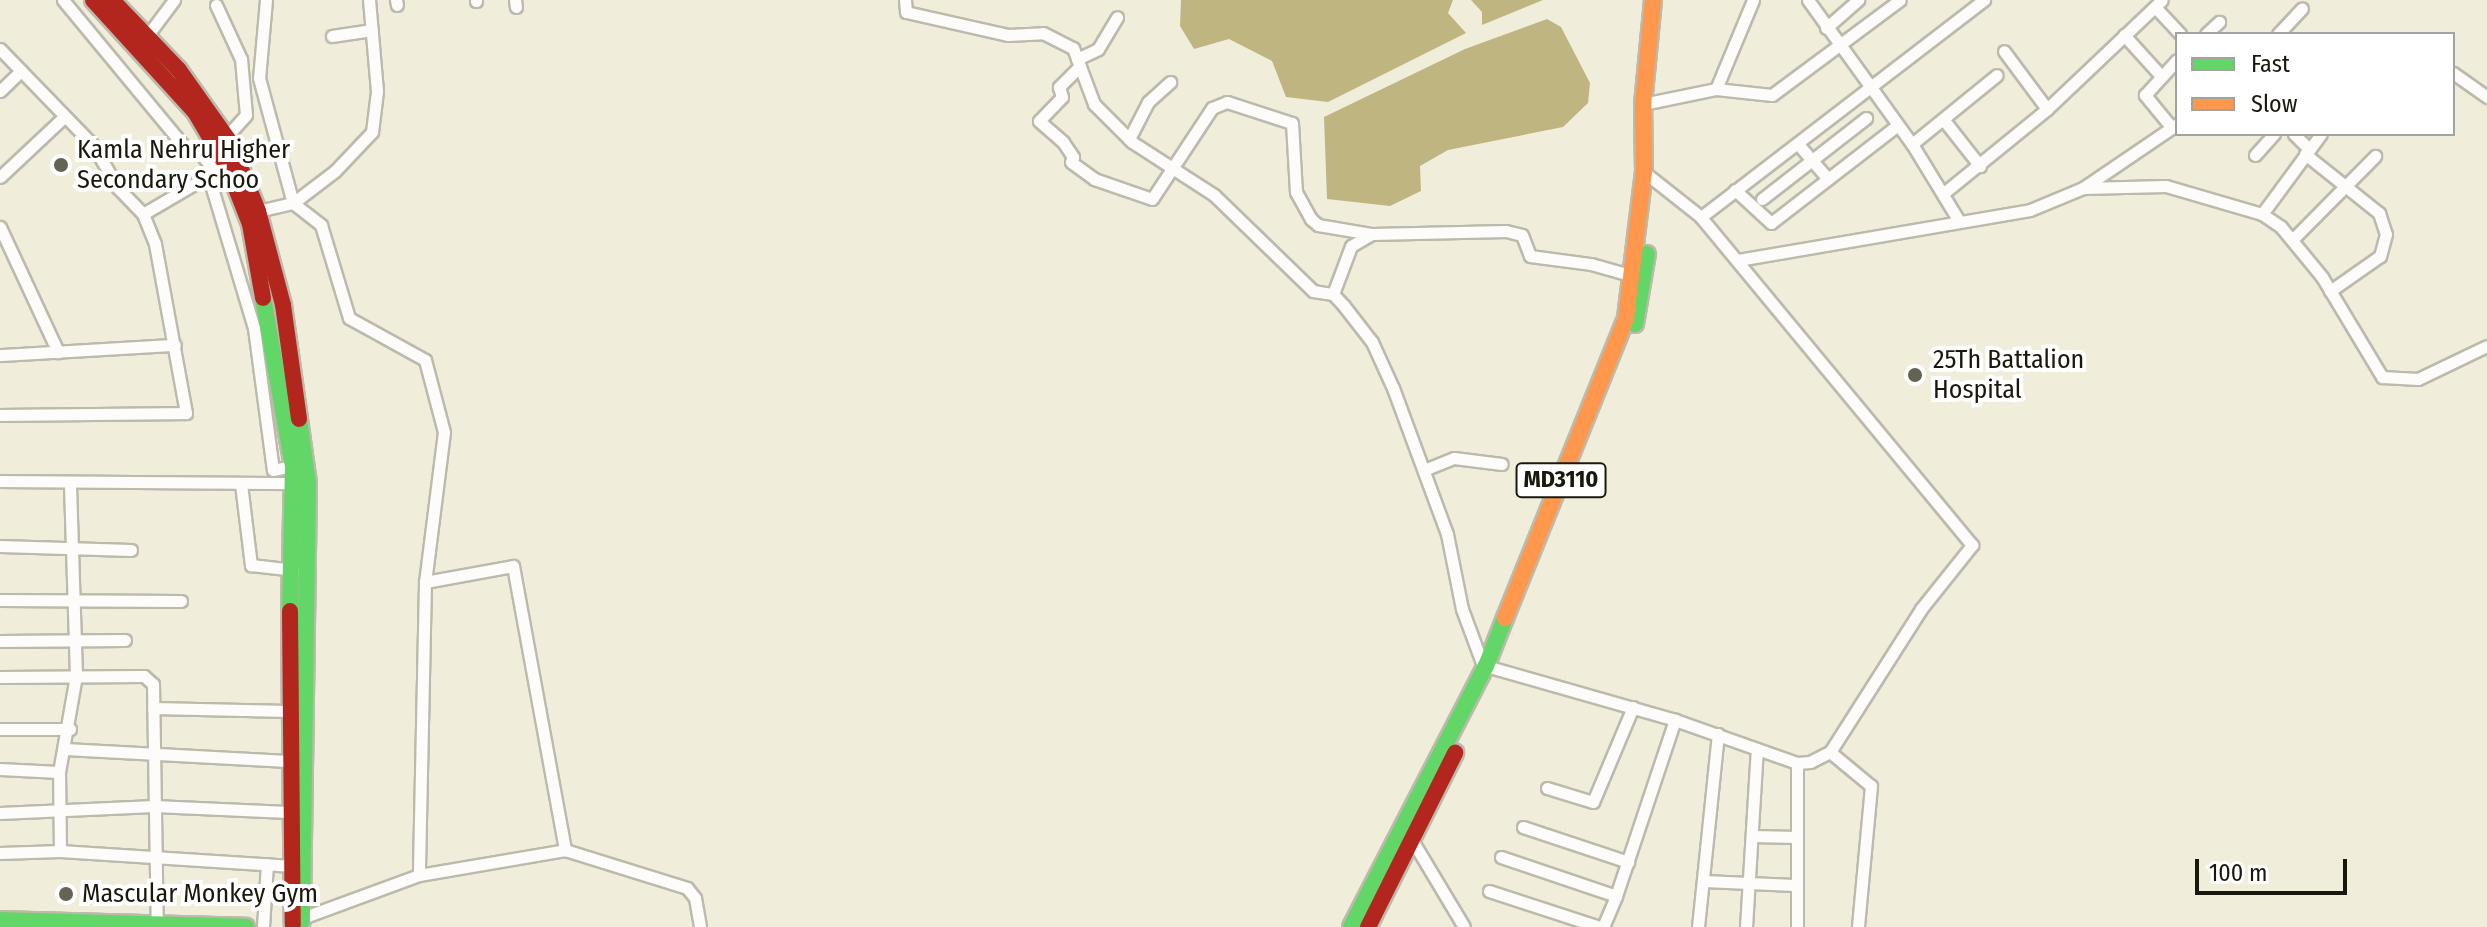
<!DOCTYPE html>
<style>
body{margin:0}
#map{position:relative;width:2487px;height:927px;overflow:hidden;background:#f0eedb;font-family:"Fira Sans Condensed",sans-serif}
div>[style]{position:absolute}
.water>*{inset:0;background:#beb581}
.roads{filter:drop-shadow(2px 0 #bcbaac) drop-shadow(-2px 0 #bcbaac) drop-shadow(0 2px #bcbaac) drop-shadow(0 -2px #bcbaac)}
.street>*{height:11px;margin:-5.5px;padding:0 5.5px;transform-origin:5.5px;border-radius:5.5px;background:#fdfcfa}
.fast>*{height:16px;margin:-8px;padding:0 8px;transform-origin:8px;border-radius:8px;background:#63d668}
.slow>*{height:16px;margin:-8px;padding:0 8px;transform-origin:8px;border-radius:8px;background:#ff974d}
.jam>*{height:16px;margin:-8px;padding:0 8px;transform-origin:8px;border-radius:8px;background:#b3261e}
.dots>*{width:22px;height:22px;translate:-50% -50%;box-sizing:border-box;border:4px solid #fff;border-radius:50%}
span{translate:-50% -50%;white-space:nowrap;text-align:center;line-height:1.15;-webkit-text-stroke:8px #fff;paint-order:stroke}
.shield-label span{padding:2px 6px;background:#fff;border:2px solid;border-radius:6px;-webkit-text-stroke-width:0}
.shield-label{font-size:24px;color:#1a180c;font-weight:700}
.poi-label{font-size:26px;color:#1a180c}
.left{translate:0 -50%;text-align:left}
.legend{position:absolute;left:2175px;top:32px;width:280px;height:104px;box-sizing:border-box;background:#fff;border:2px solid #a3a39e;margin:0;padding:10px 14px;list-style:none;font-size:24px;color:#1a180c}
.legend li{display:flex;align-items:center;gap:16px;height:40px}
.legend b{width:40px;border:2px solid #a3a39e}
.scale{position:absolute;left:2195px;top:859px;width:152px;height:36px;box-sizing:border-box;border:4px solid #1a180c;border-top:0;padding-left:10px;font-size:24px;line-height:28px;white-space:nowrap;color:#1a180c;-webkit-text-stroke:6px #fff;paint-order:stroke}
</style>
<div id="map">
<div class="water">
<div style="clip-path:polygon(1181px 0,1453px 0,1448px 13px,1466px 33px,1328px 102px,1286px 97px,1272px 61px,1229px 39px,1194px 49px,1180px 26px)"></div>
<div style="clip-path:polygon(1471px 0,1543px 0,1482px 25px,1482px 12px)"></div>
<div style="clip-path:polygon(1547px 19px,1561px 27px,1590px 83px,1588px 103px,1563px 127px,1448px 150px,1420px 166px,1421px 191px,1390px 206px,1327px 199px,1324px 117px,1465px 49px)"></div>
</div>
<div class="roads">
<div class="street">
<div style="left:63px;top:0;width:196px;rotate:50.4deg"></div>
<div style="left:188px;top:151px;width:13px;rotate:13deg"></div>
<div style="left:201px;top:154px;width:22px;rotate:51deg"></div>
<div style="left:266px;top:0;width:78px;rotate:95.1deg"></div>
<div style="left:259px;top:78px;width:130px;rotate:74.8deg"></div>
<div style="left:293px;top:203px;width:36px;rotate:38deg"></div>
<div style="left:321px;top:225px;width:97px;rotate:73.2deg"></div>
<div style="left:349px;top:318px;width:87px;rotate:28.9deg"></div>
<div style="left:425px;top:360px;width:74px;rotate:75.2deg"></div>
<div style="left:444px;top:432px;width:151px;rotate:97.2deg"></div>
<div style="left:425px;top:582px;width:293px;rotate:91.2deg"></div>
<div style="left:396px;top:0;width:5px;rotate:79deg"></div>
<div style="left:476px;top:0;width:1px;rotate:90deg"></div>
<div style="left:515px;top:0;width:7px;rotate:82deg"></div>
<div style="left:905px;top:0;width:12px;rotate:85deg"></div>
<div style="left:906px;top:12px;width:105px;rotate:12.7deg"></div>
<div style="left:1008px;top:35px;width:35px;rotate:-3deg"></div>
<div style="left:1043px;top:33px;width:34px;rotate:27deg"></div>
<div style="left:1073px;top:48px;width:60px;rotate:69.4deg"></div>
<div style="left:1094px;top:104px;width:54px;rotate:45deg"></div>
<div style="left:1132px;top:142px;width:98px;rotate:32.9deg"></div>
<div style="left:1214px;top:195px;width:138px;rotate:44.1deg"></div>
<div style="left:1313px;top:291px;width:20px;rotate:9deg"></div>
<div style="left:1333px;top:294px;width:16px;rotate:47deg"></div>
<div style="left:1344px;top:306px;width:46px;rotate:52.1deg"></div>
<div style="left:1372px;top:342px;width:51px;rotate:65.5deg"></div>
<div style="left:1393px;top:388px;width:156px;rotate:69.7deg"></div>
<div style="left:1447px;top:534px;width:76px;rotate:78.7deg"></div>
<div style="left:1462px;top:609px;width:63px;rotate:69.6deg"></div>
<div style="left:1808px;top:0;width:178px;rotate:54.2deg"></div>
<div style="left:1912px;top:144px;width:90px;rotate:58.6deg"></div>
<div style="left:216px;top:5px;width:60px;rotate:65.2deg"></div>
<div style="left:241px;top:59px;width:56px;rotate:84.9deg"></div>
<div style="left:246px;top:115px;width:30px;rotate:132deg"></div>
<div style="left:2155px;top:7px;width:37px;rotate:47deg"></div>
<div style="left:1826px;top:28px;width:43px;rotate:-41.2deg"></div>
<div style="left:2206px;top:34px;width:18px;rotate:-43deg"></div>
<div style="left:2278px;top:34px;width:35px;rotate:-47deg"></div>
<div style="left:2124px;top:35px;width:55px;rotate:47.9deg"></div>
<div style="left:147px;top:36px;width:45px;rotate:-53.1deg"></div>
<div style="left:332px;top:36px;width:40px;rotate:-8.5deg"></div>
<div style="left:0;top:49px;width:134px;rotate:45.9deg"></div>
<div style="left:93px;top:145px;width:50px;rotate:59.8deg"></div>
<div style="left:118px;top:188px;width:36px;rotate:46deg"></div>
<div style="left:143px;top:214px;width:32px;rotate:68deg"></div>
<div style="left:155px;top:244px;width:172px;rotate:79.6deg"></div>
<div style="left:186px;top:413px;width:186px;rotate:179.4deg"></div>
<div style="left:1077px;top:59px;width:23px;rotate:-25deg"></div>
<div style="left:1098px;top:49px;width:37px;rotate:-59deg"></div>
<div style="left:1080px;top:66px;width:30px;rotate:135deg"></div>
<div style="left:1059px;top:87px;width:10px;rotate:73deg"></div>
<div style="left:1062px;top:97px;width:33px;rotate:134deg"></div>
<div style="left:1039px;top:121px;width:32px;rotate:41deg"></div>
<div style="left:1063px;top:142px;width:18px;rotate:56deg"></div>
<div style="left:1073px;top:157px;width:5px;rotate:112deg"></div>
<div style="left:1071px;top:162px;width:29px;rotate:36deg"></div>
<div style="left:1094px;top:179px;width:61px;rotate:19deg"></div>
<div style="left:1152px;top:199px;width:109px;rotate:-56.6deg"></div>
<div style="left:1212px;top:108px;width:16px;rotate:-22deg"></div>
<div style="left:1227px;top:102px;width:68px;rotate:17.9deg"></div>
<div style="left:1292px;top:123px;width:69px;rotate:86.7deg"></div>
<div style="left:1296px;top:192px;width:31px;rotate:61deg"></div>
<div style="left:1311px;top:219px;width:9px;rotate:41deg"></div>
<div style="left:1318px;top:225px;width:55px;rotate:9.5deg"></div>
<div style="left:2453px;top:73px;width:42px;rotate:35.2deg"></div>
<div style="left:1716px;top:89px;width:96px;rotate:-67.4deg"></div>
<div style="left:0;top:91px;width:29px;rotate:-44deg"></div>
<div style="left:1643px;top:104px;width:75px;rotate:-11.6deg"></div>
<div style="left:1716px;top:89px;width:56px;rotate:6.1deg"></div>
<div style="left:1772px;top:95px;width:159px;rotate:-36.6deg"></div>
<div style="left:2047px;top:109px;width:158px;rotate:-43.5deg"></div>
<div style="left:1943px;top:119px;width:60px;rotate:51.8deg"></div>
<div style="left:2172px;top:128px;width:43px;rotate:-129.3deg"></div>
<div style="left:2145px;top:95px;width:47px;rotate:-47.6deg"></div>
<div style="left:2294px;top:134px;width:21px;rotate:45deg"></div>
<div style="left:1129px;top:139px;width:42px;rotate:-62.8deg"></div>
<div style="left:1148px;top:102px;width:30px;rotate:-42deg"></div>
<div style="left:1798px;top:144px;width:46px;rotate:49.4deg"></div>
<div style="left:1912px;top:144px;width:109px;rotate:-39.1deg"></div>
<div style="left:2305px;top:154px;width:95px;rotate:38.6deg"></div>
<div style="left:2379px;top:213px;width:22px;rotate:72deg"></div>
<div style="left:2386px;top:234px;width:23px;rotate:105deg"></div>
<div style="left:2380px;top:256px;width:61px;rotate:145deg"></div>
<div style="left:2255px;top:155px;width:28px;rotate:-48deg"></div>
<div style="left:0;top:177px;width:88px;rotate:-43.2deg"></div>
<div style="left:209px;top:178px;width:157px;rotate:73.3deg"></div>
<div style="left:254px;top:328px;width:143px;rotate:82.4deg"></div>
<div style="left:273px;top:470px;width:24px;rotate:-12deg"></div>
<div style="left:2083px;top:188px;width:83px;rotate:-1.4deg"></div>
<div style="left:2166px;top:186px;width:100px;rotate:16.3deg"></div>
<div style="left:2262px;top:214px;width:23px;rotate:34deg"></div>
<div style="left:2281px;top:227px;width:65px;rotate:50.6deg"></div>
<div style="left:2322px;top:277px;width:117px;rotate:59deg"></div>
<div style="left:2382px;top:377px;width:36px;rotate:3deg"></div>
<div style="left:2418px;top:379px;width:76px;rotate:-25.6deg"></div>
<div style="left:1735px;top:190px;width:49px;rotate:42.5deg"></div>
<div style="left:1771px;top:223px;width:160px;rotate:-37.7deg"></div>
<div style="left:1945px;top:192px;width:132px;rotate:-39.1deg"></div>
<div style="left:2047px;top:109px;width:72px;rotate:-126.6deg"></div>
<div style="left:1762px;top:199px;width:132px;rotate:-37.9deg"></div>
<div style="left:258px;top:211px;width:36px;rotate:-13deg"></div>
<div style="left:293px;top:203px;width:53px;rotate:-37.3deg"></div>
<div style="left:335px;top:171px;width:54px;rotate:-46.5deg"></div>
<div style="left:372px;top:132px;width:41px;rotate:-83deg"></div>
<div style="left:377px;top:91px;width:91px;rotate:-95deg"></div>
<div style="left:143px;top:214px;width:81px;rotate:-30.4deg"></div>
<div style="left:2262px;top:214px;width:99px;rotate:-53.6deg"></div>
<div style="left:1701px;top:217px;width:357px;rotate:-37.5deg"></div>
<div style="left:0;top:227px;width:138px;rotate:65.1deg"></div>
<div style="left:2293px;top:239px;width:117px;rotate:-45.3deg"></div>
<div style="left:1738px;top:260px;width:296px;rotate:-9.7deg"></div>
<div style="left:2030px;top:210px;width:57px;rotate:-22.5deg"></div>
<div style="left:2083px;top:188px;width:114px;rotate:-34.2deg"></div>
<div style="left:1333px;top:294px;width:51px;rotate:-69.4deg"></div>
<div style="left:1351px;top:246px;width:24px;rotate:-30deg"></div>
<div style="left:1372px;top:234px;width:134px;rotate:-1.3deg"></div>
<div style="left:1506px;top:231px;width:16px;rotate:14deg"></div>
<div style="left:1522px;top:235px;width:22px;rotate:69deg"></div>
<div style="left:1530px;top:256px;width:62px;rotate:7.5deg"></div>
<div style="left:1591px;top:264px;width:44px;rotate:15.9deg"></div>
<div style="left:0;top:355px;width:175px;rotate:-3.3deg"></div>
<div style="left:1424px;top:470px;width:32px;rotate:-22deg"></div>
<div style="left:1454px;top:458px;width:48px;rotate:7.1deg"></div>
<div style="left:0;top:481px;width:300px;rotate:0.4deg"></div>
<div style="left:241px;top:484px;width:82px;rotate:83deg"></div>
<div style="left:251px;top:565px;width:44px;rotate:6.5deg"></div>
<div style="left:0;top:546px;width:131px;rotate:1.7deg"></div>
<div style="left:425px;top:582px;width:89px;rotate:-10.3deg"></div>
<div style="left:513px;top:566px;width:289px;rotate:79.6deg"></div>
<div style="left:0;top:600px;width:181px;rotate:0.3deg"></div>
<div style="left:0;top:641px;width:125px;rotate:-0.5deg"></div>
<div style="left:1486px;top:666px;width:197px;rotate:15.9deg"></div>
<div style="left:1675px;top:720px;width:129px;rotate:19.4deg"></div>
<div style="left:1797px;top:763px;width:13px;rotate:-4deg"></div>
<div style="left:1810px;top:762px;width:22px;rotate:-27deg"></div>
<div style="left:1830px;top:752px;width:169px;rotate:-57.5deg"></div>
<div style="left:1921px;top:609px;width:82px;rotate:-51.4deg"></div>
<div style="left:1972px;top:545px;width:425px;rotate:-129.6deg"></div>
<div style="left:1701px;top:217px;width:73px;rotate:-141.7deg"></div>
<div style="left:0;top:677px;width:144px;rotate:-0.4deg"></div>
<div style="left:144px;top:676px;width:12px;rotate:42deg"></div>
<div style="left:153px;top:684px;width:243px;rotate:89.1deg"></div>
<div style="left:153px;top:708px;width:136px;rotate:1.3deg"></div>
<div style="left:0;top:729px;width:70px"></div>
<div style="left:65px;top:749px;width:223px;rotate:3.1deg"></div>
<div style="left:1830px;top:752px;width:53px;rotate:39.7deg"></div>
<div style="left:1871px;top:786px;width:142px;rotate:95.3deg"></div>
<div style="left:0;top:769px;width:59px;rotate:2.9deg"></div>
<div style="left:1547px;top:788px;width:48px;rotate:16.9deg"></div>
<div style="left:1593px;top:802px;width:103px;rotate:-67.2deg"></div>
<div style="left:0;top:813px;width:154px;rotate:-2.6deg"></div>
<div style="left:154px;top:806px;width:134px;rotate:2.6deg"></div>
<div style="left:1523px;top:827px;width:111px;rotate:18.4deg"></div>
<div style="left:1752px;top:836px;width:44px;rotate:1.3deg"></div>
<div style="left:1412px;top:840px;width:101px;rotate:59.1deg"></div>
<div style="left:60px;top:851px;width:79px;rotate:-90.7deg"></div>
<div style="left:59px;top:772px;width:97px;rotate:-80deg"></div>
<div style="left:76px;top:676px;width:194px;rotate:-91.8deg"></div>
<div style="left:0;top:853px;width:60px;rotate:-1.9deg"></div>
<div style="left:60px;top:851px;width:229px;rotate:3.7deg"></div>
<div style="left:1501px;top:857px;width:121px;rotate:18.7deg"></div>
<div style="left:1616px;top:896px;width:186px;rotate:-71.5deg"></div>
<div style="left:1704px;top:881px;width:90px;rotate:2.5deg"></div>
<div style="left:1489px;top:891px;width:117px;rotate:18deg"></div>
<div style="left:302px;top:918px;width:125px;rotate:-20.2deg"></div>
<div style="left:419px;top:875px;width:148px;rotate:-9.7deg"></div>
<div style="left:565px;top:850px;width:128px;rotate:17.3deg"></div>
<div style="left:687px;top:888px;width:13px;rotate:51deg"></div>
<div style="left:695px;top:898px;width:29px;rotate:80deg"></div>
<div style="left:263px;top:927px;width:63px;rotate:-86.4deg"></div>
<div style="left:1603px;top:927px;width:34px;rotate:-67deg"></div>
<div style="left:1698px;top:927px;width:194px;rotate:-84.1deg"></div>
<div style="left:1746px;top:927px;width:178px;rotate:-86.5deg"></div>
<div style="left:1797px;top:927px;width:164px;rotate:-90deg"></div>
</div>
<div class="fast">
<div style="left:263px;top:298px;width:172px;rotate:79.9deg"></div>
<div style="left:293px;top:467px;width:144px;rotate:91.2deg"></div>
<div style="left:1635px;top:324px;width:71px;rotate:-80.3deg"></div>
<div style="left:299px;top:419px;width:65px;rotate:82deg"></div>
<div style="left:308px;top:483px;width:438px;rotate:90.8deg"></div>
<div style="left:0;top:920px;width:246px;rotate:1.6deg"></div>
<div style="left:1351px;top:927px;width:294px;rotate:-62.7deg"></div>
<div style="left:1486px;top:666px;width:52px;rotate:-68.4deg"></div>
</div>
<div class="slow">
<div style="left:1505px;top:618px;width:323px;rotate:-68deg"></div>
<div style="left:1626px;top:318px;width:147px;rotate:-83deg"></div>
<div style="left:1644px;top:172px;width:68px;rotate:-90.8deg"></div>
<div style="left:1643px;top:104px;width:104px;rotate:-84.5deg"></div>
</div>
<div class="jam">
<div style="left:93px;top:0;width:151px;rotate:47.7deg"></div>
<div style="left:195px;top:112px;width:65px;rotate:59.5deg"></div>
<div style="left:228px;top:168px;width:60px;rotate:68.6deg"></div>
<div style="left:250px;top:224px;width:75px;rotate:80deg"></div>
<div style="left:112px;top:0;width:97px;rotate:46.3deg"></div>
<div style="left:179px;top:70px;width:88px;rotate:54.7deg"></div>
<div style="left:230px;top:142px;width:74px;rotate:67.9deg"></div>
<div style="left:258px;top:211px;width:97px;rotate:75.1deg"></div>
<div style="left:283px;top:305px;width:115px;rotate:82deg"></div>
<div style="left:290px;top:611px;width:314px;rotate:89.5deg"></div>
<div style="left:1368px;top:927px;width:195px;rotate:-63.4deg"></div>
</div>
</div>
<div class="dots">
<div style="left:61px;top:165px;background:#656354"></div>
<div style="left:1915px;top:375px;background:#656354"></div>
<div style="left:66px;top:894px;background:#656354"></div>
</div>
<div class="shield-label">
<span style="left:1561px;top:480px">MD3110</span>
</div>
<div class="poi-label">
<span class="left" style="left:77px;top:165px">Kamla Nehru Higher<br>Secondary Schoo</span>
<span class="left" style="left:1933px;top:375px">25Th Battalion<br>Hospital</span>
<span class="left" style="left:82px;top:894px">Mascular Monkey Gym</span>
</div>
<ul class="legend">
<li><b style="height:10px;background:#63d668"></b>Fast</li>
<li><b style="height:10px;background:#ff974d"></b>Slow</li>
</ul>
<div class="scale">100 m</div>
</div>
